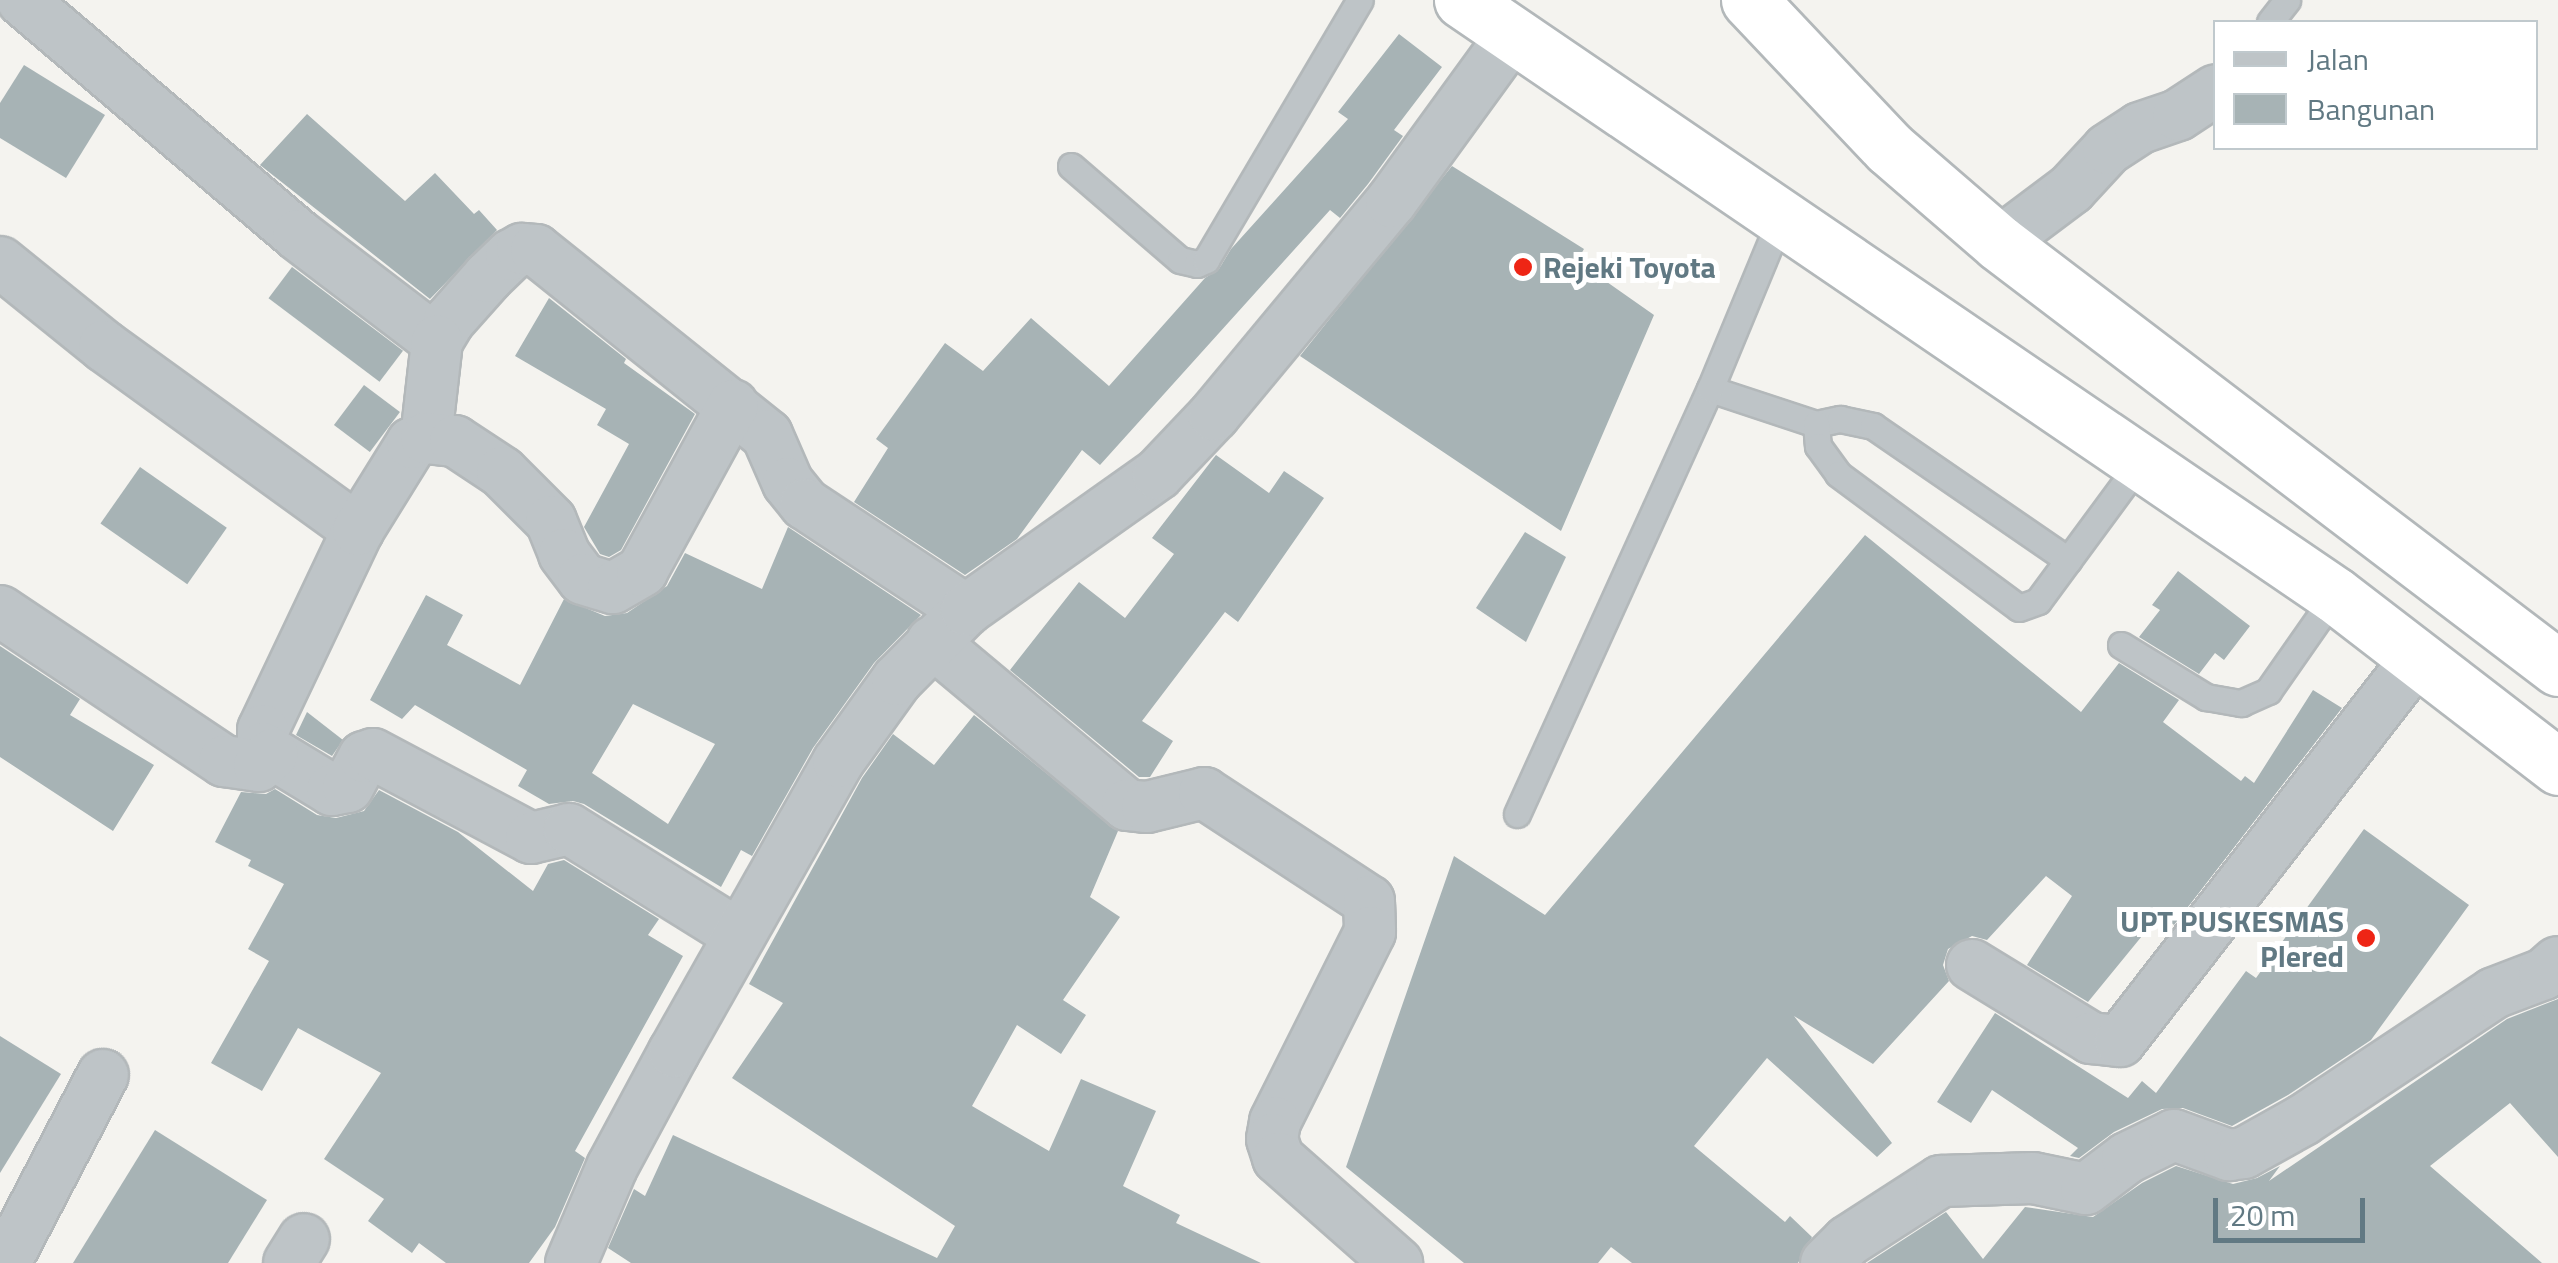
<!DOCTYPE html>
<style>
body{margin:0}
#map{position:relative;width:2558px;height:1263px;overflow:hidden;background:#f4f3ef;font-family:"Titillium Web",sans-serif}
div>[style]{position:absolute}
.building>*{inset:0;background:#a7b3b5;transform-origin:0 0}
.roads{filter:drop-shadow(2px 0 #b3b8ba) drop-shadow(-2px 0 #b3b8ba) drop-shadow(0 2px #b3b8ba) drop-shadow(0 -2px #b3b8ba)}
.service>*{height:25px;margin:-12.5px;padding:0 12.5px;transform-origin:12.5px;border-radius:12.5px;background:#bec4c7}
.minor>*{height:50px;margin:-25px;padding:0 25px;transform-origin:25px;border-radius:25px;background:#bec4c7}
.trunk>*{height:55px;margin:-27.5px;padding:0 27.5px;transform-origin:27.5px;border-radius:27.5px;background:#fff}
.dots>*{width:28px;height:28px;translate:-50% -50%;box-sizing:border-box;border:5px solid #fff;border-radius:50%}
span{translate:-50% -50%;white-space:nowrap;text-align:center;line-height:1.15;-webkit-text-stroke:10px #fff;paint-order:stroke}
.poi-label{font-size:30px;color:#617983;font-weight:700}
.left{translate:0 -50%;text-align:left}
.right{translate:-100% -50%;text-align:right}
.legend{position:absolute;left:2213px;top:20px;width:325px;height:130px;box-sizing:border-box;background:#fff;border:2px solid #c0c9cd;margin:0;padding:12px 18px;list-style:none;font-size:30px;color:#617983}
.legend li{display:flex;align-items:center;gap:20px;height:50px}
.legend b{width:50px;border:2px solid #c0c9cd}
.scale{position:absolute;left:2213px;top:1198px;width:152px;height:45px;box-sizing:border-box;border:5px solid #617983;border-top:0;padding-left:12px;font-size:30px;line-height:35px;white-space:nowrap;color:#617983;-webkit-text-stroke:8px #fff;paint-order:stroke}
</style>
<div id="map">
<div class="building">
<div style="clip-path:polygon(1399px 34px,1442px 67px,1394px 130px,1403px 136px,1368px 184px,1340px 218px,1330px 210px,1100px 465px,1082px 450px,1017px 539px,965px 575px,854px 502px,888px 448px,876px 439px,945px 343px,983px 371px,1031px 318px,1109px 386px,1205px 278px,1219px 269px,1231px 249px,1348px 119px,1338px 112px)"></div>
<div style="clip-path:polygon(24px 65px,105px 115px,66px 178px,0 138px,0 103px)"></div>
<div style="clip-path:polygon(307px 114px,405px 201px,435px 173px,474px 214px,479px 210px,497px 230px,430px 299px,260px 165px)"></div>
<div style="clip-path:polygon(1452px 166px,1584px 249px,1577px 261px,1654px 315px,1561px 531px,1300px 356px)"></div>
<div style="left:292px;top:267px;width:139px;height:39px;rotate:37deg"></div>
<div style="clip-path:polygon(549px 298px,626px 359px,624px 363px,695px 414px,621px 550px,609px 557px,600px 554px,584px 527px,629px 444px,597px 425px,606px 409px,515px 356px)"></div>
<div style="left:364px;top:385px;width:45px;height:50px;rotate:37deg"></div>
<div style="clip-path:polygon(1216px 455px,1269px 493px,1284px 471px,1324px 498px,1238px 622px,1225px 612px,1142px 721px,1173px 741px,1150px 777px,1139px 777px,1010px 670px,1079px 582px,1125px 618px,1174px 554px,1152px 538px)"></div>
<div style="left:140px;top:467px;width:106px;height:69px;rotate:35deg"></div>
<div style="clip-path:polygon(evenodd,788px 527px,921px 615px,874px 663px,813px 748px,752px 856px,741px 850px,721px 887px,584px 804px,573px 801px,549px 804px,518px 786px,527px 770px,415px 705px,402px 719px,370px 700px,426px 595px,463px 615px,447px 645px,520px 685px,564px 599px,605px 616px,627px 613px,667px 586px,685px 553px,762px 589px,788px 527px,633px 704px,715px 744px,668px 824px,592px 773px,633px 704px)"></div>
<div style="clip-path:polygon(1525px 532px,1566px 557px,1526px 642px,1476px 608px)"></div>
<div style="clip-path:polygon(1865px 535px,2081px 712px,2119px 663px,2179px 700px,2163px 722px,2241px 781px,2245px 776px,2254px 783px,2313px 690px,2342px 708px,2174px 925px,2160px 914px,2088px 1002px,2027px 965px,2072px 896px,2046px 876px,1987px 940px,1972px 936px,1948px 949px,1943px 965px,1949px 981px,1873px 1064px,1794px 1016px,1892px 1143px,1877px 1157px,1767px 1058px,1694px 1146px,1785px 1222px,1790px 1216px,1812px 1237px,1798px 1263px,1632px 1263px,1611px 1247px,1598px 1263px,1464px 1263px,1346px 1167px,1454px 856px,1545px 915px)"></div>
<div style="clip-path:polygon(2178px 571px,2250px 626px,2224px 660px,2215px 653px,2199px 674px,2139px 637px,2160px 610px,2152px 605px)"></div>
<div style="clip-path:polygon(0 646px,80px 699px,70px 715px,154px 765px,113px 831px,0 757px)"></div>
<div style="clip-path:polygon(307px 712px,343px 740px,332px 756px,296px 735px)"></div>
<div style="clip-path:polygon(974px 715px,1118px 831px,1090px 897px,1120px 917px,1063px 1000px,1086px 1015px,1061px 1054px,1017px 1025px,972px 1106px,1049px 1151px,1081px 1079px,1156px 1111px,1123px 1186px,1180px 1215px,1176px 1223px,1261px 1263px,631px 1263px,608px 1248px,634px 1189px,645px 1196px,673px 1135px,937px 1258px,955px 1226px,732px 1078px,783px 1003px,749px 984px,862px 778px,893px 734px,934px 765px)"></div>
<div style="clip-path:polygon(275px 789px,317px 815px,336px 818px,364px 811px,379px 790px,458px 832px,533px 891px,548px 864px,564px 860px,659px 919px,648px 935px,683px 956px,575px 1151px,585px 1158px,555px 1227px,529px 1263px,446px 1263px,419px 1243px,412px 1253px,368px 1221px,384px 1199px,324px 1159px,381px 1073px,298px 1028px,262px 1091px,211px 1063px,269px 961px,248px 949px,284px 884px,248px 866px,251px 860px,215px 842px,241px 792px,266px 794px)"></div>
<div style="clip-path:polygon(2364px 829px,2469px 905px,2371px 1040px,2288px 1095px,2232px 1126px,2183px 1108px,2162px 1109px,2114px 1132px,2079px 1158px,2070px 1156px,2078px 1148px,1992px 1090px,1971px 1123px,1937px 1102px,1995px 1013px,2128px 1098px,2142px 1081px,2156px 1093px,2246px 971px,2256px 978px)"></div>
<div style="clip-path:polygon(2558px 999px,2558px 1157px,2510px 1103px,2430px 1166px,2542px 1263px,1867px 1263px,1946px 1212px,1983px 1259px,2025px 1207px,2093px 1217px,2142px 1183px,2176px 1166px,2233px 1184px,2257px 1178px,2280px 1166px,2269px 1181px,2507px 1019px)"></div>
<div style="clip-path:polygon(0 1036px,61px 1074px,0 1173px)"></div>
<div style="clip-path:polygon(155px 1130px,267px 1200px,228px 1263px,73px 1263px)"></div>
</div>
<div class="roads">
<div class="service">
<div style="left:2270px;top:22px;width:28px;rotate:-52deg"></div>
<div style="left:1071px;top:166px;width:144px;rotate:40.8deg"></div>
<div style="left:1180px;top:260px;width:17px;rotate:13deg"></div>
<div style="left:1197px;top:264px;width:10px;rotate:-24deg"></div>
<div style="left:1206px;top:260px;width:302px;rotate:-59.4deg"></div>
<div style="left:1710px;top:389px;width:112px;rotate:18.3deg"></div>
<div style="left:1816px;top:424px;width:25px;rotate:-12deg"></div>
<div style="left:1840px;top:419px;width:34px;rotate:12deg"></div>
<div style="left:1873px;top:426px;width:237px;rotate:34.5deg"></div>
<div style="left:1816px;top:424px;width:22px;rotate:85deg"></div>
<div style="left:1818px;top:446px;width:34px;rotate:54deg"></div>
<div style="left:1838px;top:474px;width:225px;rotate:36.5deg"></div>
<div style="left:2019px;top:608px;width:20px;rotate:-20deg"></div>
<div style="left:2038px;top:601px;width:170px;rotate:-53.6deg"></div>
<div style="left:2121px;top:645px;width:100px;rotate:31.5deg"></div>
<div style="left:2206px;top:697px;width:36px;rotate:10deg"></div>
<div style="left:2241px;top:703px;width:30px;rotate:-24deg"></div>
<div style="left:2268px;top:691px;width:117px;rotate:-55.1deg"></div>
<div style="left:1517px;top:814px;width:467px;rotate:-65.6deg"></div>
<div style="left:1710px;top:389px;width:188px;rotate:-67.5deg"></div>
</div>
<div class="minor">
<div style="left:22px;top:0;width:362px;rotate:40.4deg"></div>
<div style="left:298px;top:235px;width:175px;rotate:37.3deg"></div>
<div style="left:437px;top:341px;width:23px;rotate:-59deg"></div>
<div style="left:449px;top:321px;width:59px;rotate:-48.4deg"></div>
<div style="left:488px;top:277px;width:32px;rotate:-44deg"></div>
<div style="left:511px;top:255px;width:13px;rotate:-29deg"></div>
<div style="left:522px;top:249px;width:14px;rotate:4deg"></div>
<div style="left:536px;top:250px;width:296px;rotate:38.7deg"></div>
<div style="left:767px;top:435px;width:52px;rotate:66.4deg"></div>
<div style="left:788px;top:483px;width:27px;rotate:51deg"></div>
<div style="left:805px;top:504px;width:193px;rotate:33.4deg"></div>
<div style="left:1999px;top:243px;width:90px;rotate:-36.9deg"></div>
<div style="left:2071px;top:189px;width:54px;rotate:-47.2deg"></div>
<div style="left:2108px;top:149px;width:38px;rotate:-33deg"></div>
<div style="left:2140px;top:128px;width:40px;rotate:-18.9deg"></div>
<div style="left:2178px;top:115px;width:45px;rotate:-33.3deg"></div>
<div style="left:0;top:262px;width:134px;rotate:38.9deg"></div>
<div style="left:104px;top:346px;width:314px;rotate:35.9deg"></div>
<div style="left:358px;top:530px;width:221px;rotate:115.4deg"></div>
<div style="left:263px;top:730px;width:18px;rotate:90deg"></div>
<div style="left:263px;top:748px;width:81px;rotate:31.3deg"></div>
<div style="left:332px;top:790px;width:16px;rotate:-11deg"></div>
<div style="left:348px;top:787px;width:34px;rotate:-62deg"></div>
<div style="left:364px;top:757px;width:9px;rotate:-18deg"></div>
<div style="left:373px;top:754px;width:179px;rotate:28deg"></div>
<div style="left:531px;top:838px;width:39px;rotate:-13deg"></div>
<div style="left:569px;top:829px;width:200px;rotate:31.9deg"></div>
<div style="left:426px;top:438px;width:98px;rotate:-83.5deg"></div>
<div style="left:358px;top:530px;width:102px;rotate:-58.2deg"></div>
<div style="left:412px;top:443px;width:15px;rotate:-20deg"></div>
<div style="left:426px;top:438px;width:29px;rotate:6deg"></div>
<div style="left:455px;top:441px;width:56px;rotate:33.4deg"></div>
<div style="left:502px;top:472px;width:69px;rotate:45deg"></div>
<div style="left:551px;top:521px;width:35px;rotate:68deg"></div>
<div style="left:564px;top:554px;width:31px;rotate:53deg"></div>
<div style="left:583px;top:579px;width:31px;rotate:17deg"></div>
<div style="left:613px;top:588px;width:34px;rotate:-30deg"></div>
<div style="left:642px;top:571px;width:189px;rotate:-61.3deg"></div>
<div style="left:0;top:611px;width:270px;rotate:33.8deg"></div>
<div style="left:224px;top:761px;width:35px;rotate:8deg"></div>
<div style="left:259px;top:766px;width:18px;rotate:-41deg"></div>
<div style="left:932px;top:642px;width:254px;rotate:39.9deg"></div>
<div style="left:1127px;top:805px;width:20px;rotate:6deg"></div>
<div style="left:1147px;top:807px;width:59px;rotate:-13.8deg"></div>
<div style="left:1204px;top:793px;width:197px;rotate:33.2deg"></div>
<div style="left:1369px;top:901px;width:31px;rotate:88deg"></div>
<div style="left:1370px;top:932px;width:212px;rotate:116.6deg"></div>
<div style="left:1275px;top:1122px;width:17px;rotate:100deg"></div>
<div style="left:1272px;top:1139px;width:20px;rotate:72deg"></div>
<div style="left:1278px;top:1158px;width:159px;rotate:41.4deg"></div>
<div style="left:1972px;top:965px;width:140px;rotate:31.5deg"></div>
<div style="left:2091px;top:1038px;width:29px;rotate:6deg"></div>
<div style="left:2120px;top:1041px;width:483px;rotate:-52.2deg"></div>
<div style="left:5px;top:1263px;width:212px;rotate:-62.5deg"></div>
<div style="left:289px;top:1263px;width:28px;rotate:-58deg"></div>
<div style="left:571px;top:1263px;width:104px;rotate:-66.9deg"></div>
<div style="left:612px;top:1167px;width:131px;rotate:-61.7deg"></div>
<div style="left:674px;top:1052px;width:333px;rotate:-60.5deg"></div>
<div style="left:838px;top:762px;width:101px;rotate:-54.3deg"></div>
<div style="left:897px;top:680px;width:98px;rotate:-45.4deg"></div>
<div style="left:966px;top:610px;width:235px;rotate:-35.3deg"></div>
<div style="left:1158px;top:474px;width:81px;rotate:-46.5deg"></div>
<div style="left:1214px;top:415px;width:277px;rotate:-50.3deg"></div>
<div style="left:1391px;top:202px;width:208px;rotate:-54deg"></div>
<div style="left:1826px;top:1263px;width:31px;rotate:-45deg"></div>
<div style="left:1848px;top:1241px;width:111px;rotate:-32.8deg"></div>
<div style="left:1941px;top:1181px;width:92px;rotate:-1.9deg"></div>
<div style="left:2033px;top:1178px;width:54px;rotate:11.7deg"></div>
<div style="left:2086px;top:1189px;width:51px;rotate:-37.1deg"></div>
<div style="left:2127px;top:1158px;width:52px;rotate:-26.1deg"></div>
<div style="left:2174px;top:1135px;width:59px;rotate:20deg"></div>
<div style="left:2229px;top:1155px;width:15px;rotate:-8deg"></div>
<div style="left:2244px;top:1153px;width:68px;rotate:-29.2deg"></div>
<div style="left:2303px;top:1120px;width:229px;rotate:-33.6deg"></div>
<div style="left:2494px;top:993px;width:53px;rotate:-20.8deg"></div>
<div style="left:2544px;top:974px;width:18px;rotate:-41deg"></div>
</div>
<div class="trunk">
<div style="left:1462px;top:0;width:1056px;rotate:34.28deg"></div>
<div style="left:2335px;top:595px;width:282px;rotate:37.6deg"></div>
<div style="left:1749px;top:0;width:204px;rotate:46.6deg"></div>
<div style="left:1889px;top:148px;width:145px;rotate:40.8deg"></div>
<div style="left:1999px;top:243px;width:702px;rotate:37.25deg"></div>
</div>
</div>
<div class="dots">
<div style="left:1523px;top:267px;background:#ee2515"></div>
<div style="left:2366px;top:938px;background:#ee2515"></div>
</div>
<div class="poi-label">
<span class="left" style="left:1543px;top:267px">Rejeki Toyota</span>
<span class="right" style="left:2344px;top:938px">UPT PUSKESMAS<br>Plered</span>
</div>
<ul class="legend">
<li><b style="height:12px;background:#bec4c7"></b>Jalan</li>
<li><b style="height:28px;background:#a7b3b5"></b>Bangunan</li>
</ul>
<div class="scale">20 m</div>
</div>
